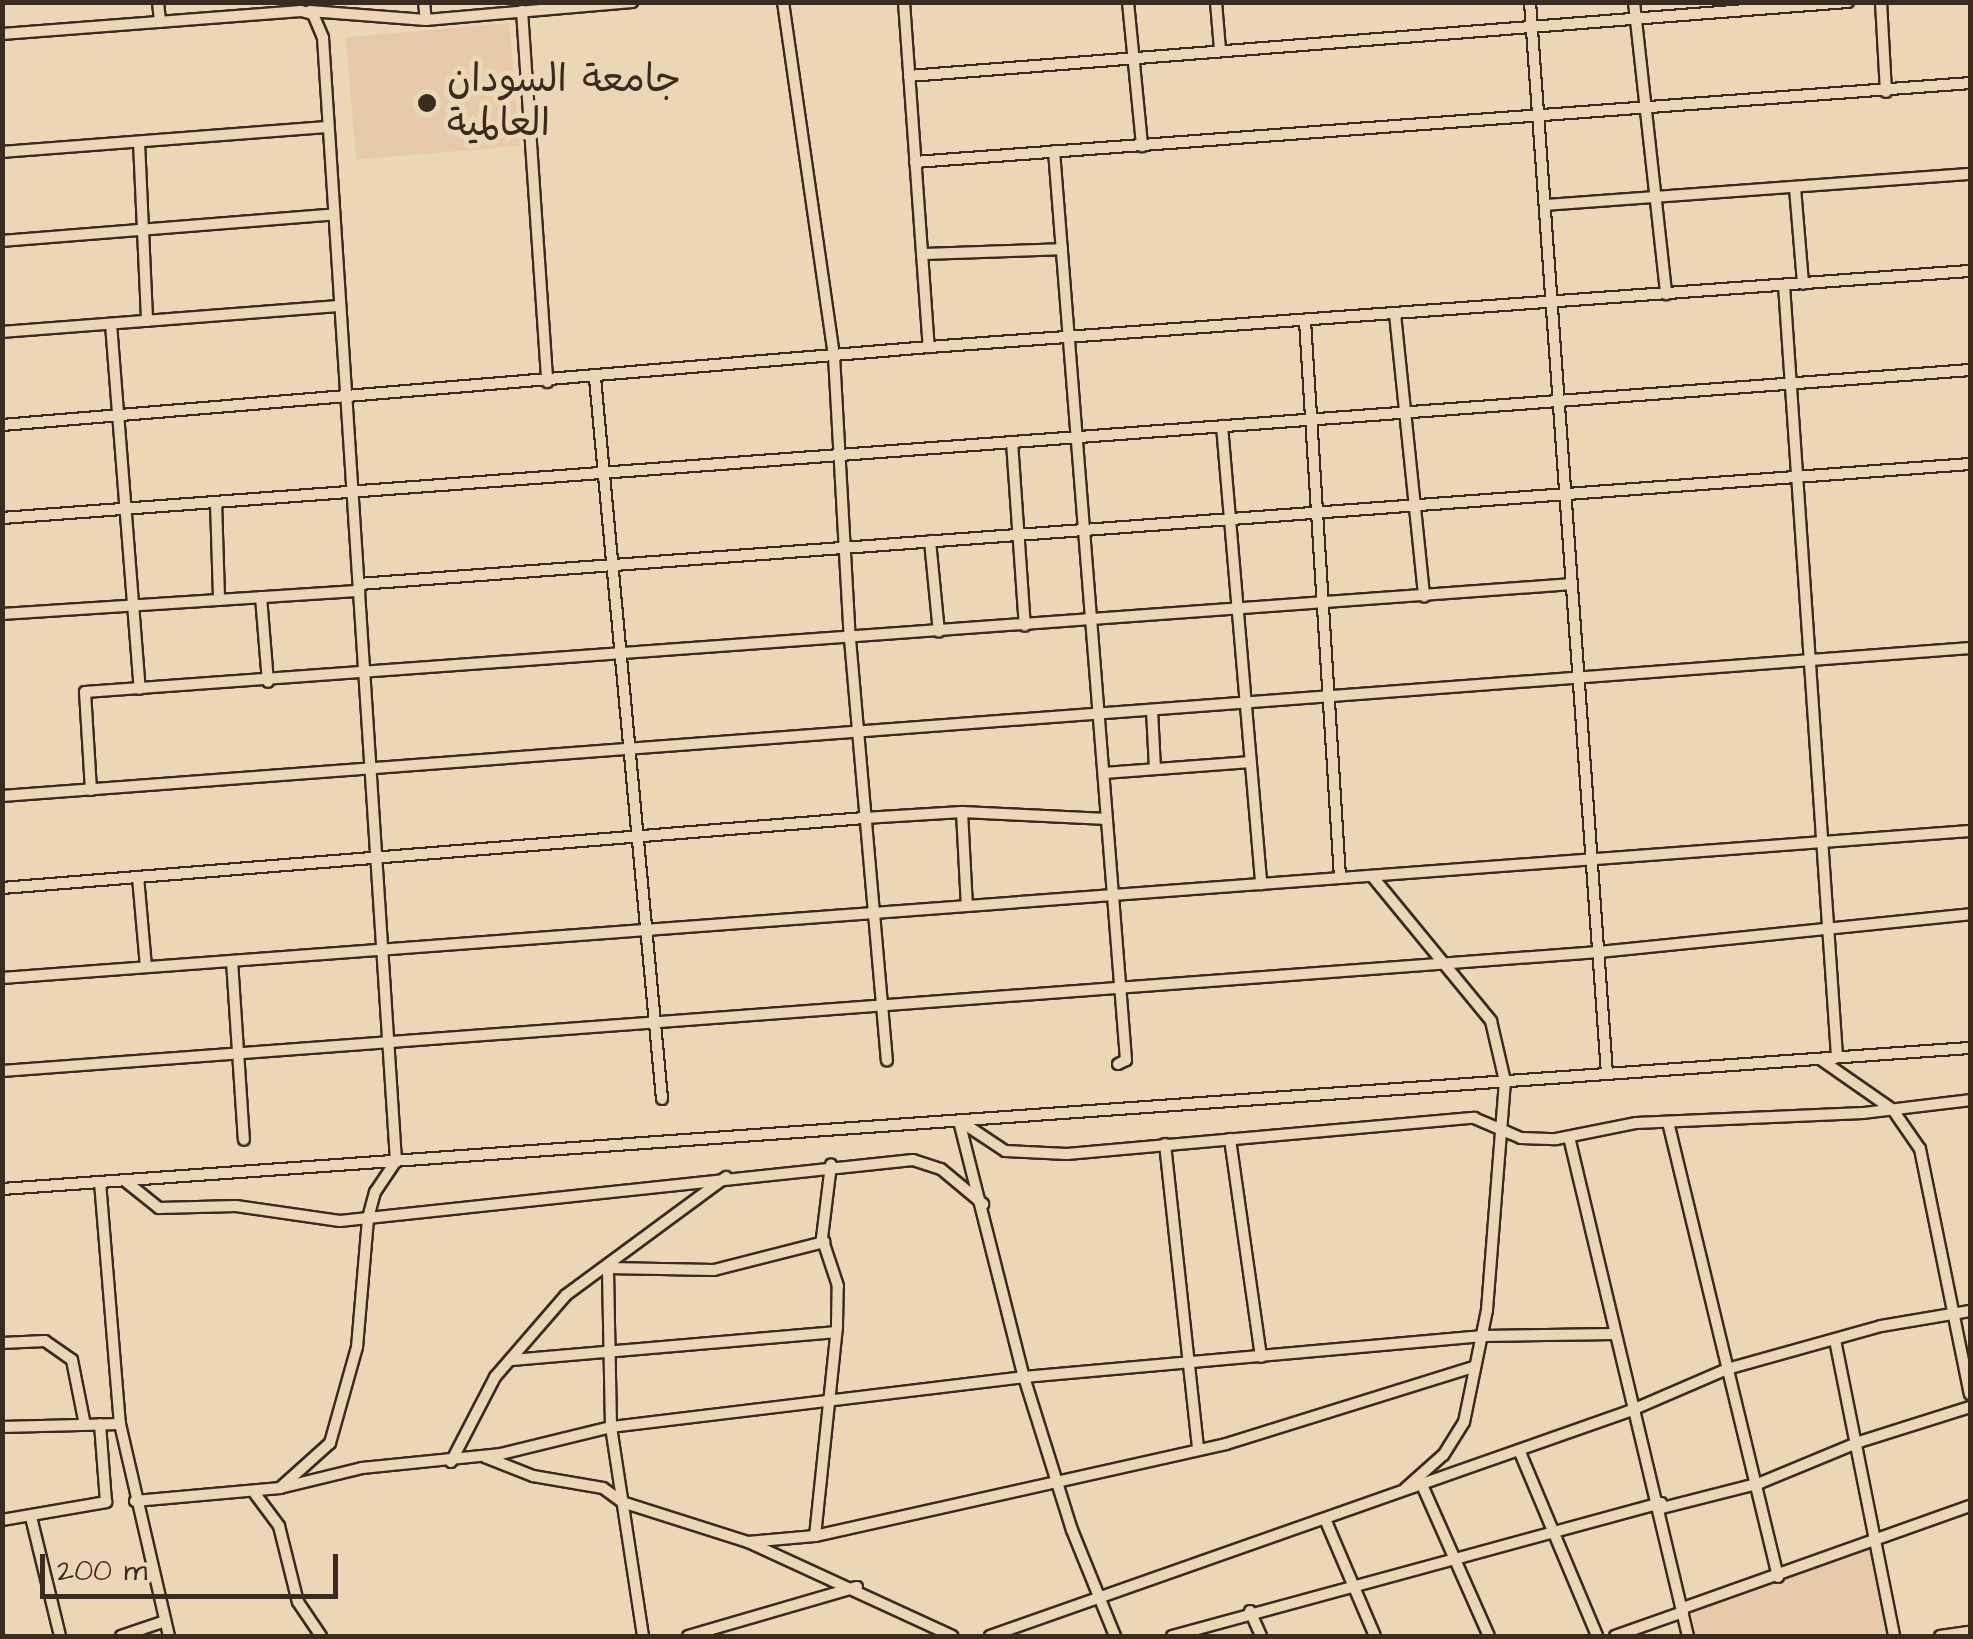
<!DOCTYPE html>
<meta charset="utf-8">
<style>
body{margin:0}
#map{position:relative;width:1973px;height:1639px;overflow:hidden;background:#ebd7b5;font-family:"Architects Daughter","Playpen Sans Arabic",sans-serif}
div>[style]{position:absolute}
.built>*{inset:0;background:#e6caa9;transform-origin:0 0}
.roads{filter:drop-shadow(2px 0 #3b2a1e) drop-shadow(-2px 0 #3b2a1e) drop-shadow(0 2px #3b2a1e) drop-shadow(0 -2px #3b2a1e)}
.minor>*{height:10px;margin:-5px;padding:0 5px;transform-origin:5px;border-radius:5px;background:#ebd7b5}
.dots>*{width:28px;height:28px;translate:-50% -50%;box-sizing:border-box;border:5px solid #ebd7b5;border-radius:50%}
span{translate:-50% -50%;white-space:nowrap;text-align:center;line-height:1.15;-webkit-text-stroke:10px #ebd7b5;paint-order:stroke}
.poi-label{font-size:38px;color:#3b2a1e}
.left{translate:0 -50%;text-align:left}
.frame{position:absolute;inset:0;border:5px solid #3b2a1e;pointer-events:none}
.scale{position:absolute;left:40px;top:1554px;width:298px;height:45px;box-sizing:border-box;border:5px solid #3b2a1e;border-top:0;padding-left:12px;font-size:30px;line-height:35px;white-space:nowrap;color:#3b2a1e;-webkit-text-stroke:8px #ebd7b5;paint-order:stroke}
</style>
<div id="map">
<div class="built">
<div style="left:509px;top:23px;width:123px;height:164px;rotate:85deg"></div>
<div style="clip-path:polygon(1876px 1543px,1896px 1636px,1697px 1636px,1690px 1605px)"></div>
</div>
<div class="roads">
<div class="minor">
<div style="left:158px;top:2px;width:20px;rotate:84deg"></div>
<div style="left:424px;top:2px;width:18px;rotate:84deg"></div>
<div style="left:783px;top:2px;width:358px;rotate:81.8deg"></div>
<div style="left:834px;top:356px;width:283px;rotate:86.8deg"></div>
<div style="left:850px;top:639px;width:423px;rotate:85deg"></div>
<div style="left:904px;top:2px;width:346px;rotate:85.9deg"></div>
<div style="left:1128px;top:2px;width:145px;rotate:84.4deg"></div>
<div style="left:1216px;top:2px;width:48px;rotate:85.2deg"></div>
<div style="left:1530px;top:2px;width:1075px;rotate:85.89deg"></div>
<div style="left:1634px;top:2px;width:294px;rotate:83.7deg"></div>
<div style="left:1881px;top:2px;width:90px;rotate:86.8deg"></div>
<div style="left:310px;top:11px;width:116px;rotate:4.4deg"></div>
<div style="left:426px;top:20px;width:207px;rotate:-5deg"></div>
<div style="left:522px;top:11px;width:372px;rotate:86.1deg"></div>
<div style="left:2px;top:34px;width:300px;rotate:-4.4deg"></div>
<div style="left:301px;top:11px;width:12px;rotate:14deg"></div>
<div style="left:313px;top:14px;width:26px;rotate:67deg"></div>
<div style="left:323px;top:38px;width:1125px;rotate:86.28deg"></div>
<div style="left:396px;top:1161px;width:37px;rotate:124deg"></div>
<div style="left:375px;top:1192px;width:28px;rotate:105deg"></div>
<div style="left:368px;top:1219px;width:128px;rotate:94.9deg"></div>
<div style="left:357px;top:1347px;width:100px;rotate:105.7deg"></div>
<div style="left:330px;top:1443px;width:67px;rotate:138deg"></div>
<div style="left:909px;top:76px;width:942px;rotate:-4.51deg"></div>
<div style="left:139px;top:142px;width:179px;rotate:87.4deg"></div>
<div style="left:1054px;top:151px;width:912px;rotate:85.47deg"></div>
<div style="left:1126px;top:1060px;width:9px;rotate:153deg"></div>
<div style="left:2px;top:152px;width:327px;rotate:-4.4deg"></div>
<div style="left:915px;top:162px;width:1058px;rotate:-4.28deg"></div>
<div style="left:1795px;top:188px;width:96px;rotate:85.2deg"></div>
<div style="left:1545px;top:205px;width:426px;rotate:-4.2deg"></div>
<div style="left:2px;top:241px;width:333px;rotate:-4.6deg"></div>
<div style="left:922px;top:254px;width:140px;rotate:-2deg"></div>
<div style="left:1784px;top:285px;width:774px;rotate:86.07deg"></div>
<div style="left:1395px;top:314px;width:284px;rotate:84.1deg"></div>
<div style="left:1305px;top:321px;width:558px;rotate:86.4deg"></div>
<div style="left:111px;top:324px;width:366px;rotate:85.5deg"></div>
<div style="left:2px;top:332px;width:339px;rotate:-4.4deg"></div>
<div style="left:595px;top:378px;width:724px;rotate:84.69deg"></div>
<div style="left:2px;top:425px;width:930px;rotate:-4.81deg"></div>
<div style="left:929px;top:347px;width:1044px;rotate:-4.18deg"></div>
<div style="left:1222px;top:426px;width:460px;rotate:85.1deg"></div>
<div style="left:1012px;top:442px;width:184px;rotate:86deg"></div>
<div style="left:216px;top:502px;width:98px;rotate:88.2deg"></div>
<div style="left:2px;top:518px;width:1974px;rotate:-4.3deg"></div>
<div style="left:930px;top:541px;width:91px;rotate:84.4deg"></div>
<div style="left:359px;top:584px;width:1615px;rotate:-4.26deg"></div>
<div style="left:261px;top:597px;width:85px;rotate:85.3deg"></div>
<div style="left:2px;top:614px;width:358px;rotate:-3.7deg"></div>
<div style="left:1152px;top:710px;width:59px;rotate:87.1deg"></div>
<div style="left:1104px;top:773px;width:147px;rotate:-4.3deg"></div>
<div style="left:91px;top:790px;width:98px;rotate:-93.5deg"></div>
<div style="left:85px;top:692px;width:1491px;rotate:-4.15deg"></div>
<div style="left:2px;top:796px;width:1974px;rotate:-4.3deg"></div>
<div style="left:962px;top:812px;width:94px;rotate:87deg"></div>
<div style="left:1372px;top:876px;width:188px;rotate:50.6deg"></div>
<div style="left:1491px;top:1021px;width:62px;rotate:76.9deg"></div>
<div style="left:1505px;top:1081px;width:230px;rotate:94.5deg"></div>
<div style="left:1487px;top:1310px;width:114px;rotate:101.6deg"></div>
<div style="left:1464px;top:1422px;width:39px;rotate:122deg"></div>
<div style="left:1443px;top:1455px;width:50px;rotate:138.3deg"></div>
<div style="left:138px;top:877px;width:90px;rotate:84.9deg"></div>
<div style="left:2px;top:888px;width:865px;rotate:-4.64deg"></div>
<div style="left:864px;top:818px;width:98px;rotate:-3.5deg"></div>
<div style="left:962px;top:812px;width:145px;rotate:2.8deg"></div>
<div style="left:232px;top:961px;width:179px;rotate:86.2deg"></div>
<div style="left:2px;top:978px;width:1973px;rotate:-4.27deg"></div>
<div style="left:1820px;top:1059px;width:89px;rotate:34.9deg"></div>
<div style="left:1893px;top:1110px;width:47px;rotate:55.3deg"></div>
<div style="left:1920px;top:1149px;width:250px;rotate:78.5deg"></div>
<div style="left:2px;top:1071px;width:1601px;rotate:-4.26deg"></div>
<div style="left:1599px;top:952px;width:373px;rotate:-5.8deg"></div>
<div style="left:959px;top:1121px;width:264px;rotate:75.8deg"></div>
<div style="left:1024px;top:1377px;width:160px;rotate:72.6deg"></div>
<div style="left:1072px;top:1530px;width:114px;rotate:67.9deg"></div>
<div style="left:960px;top:1121px;width:54px;rotate:33.7deg"></div>
<div style="left:1005px;top:1151px;width:62px;rotate:2.8deg"></div>
<div style="left:1067px;top:1154px;width:409px;rotate:-5.1deg"></div>
<div style="left:1474px;top:1118px;width:51px;rotate:23.1deg"></div>
<div style="left:1521px;top:1138px;width:35px;rotate:2deg"></div>
<div style="left:1556px;top:1139px;width:82px;rotate:-11.3deg"></div>
<div style="left:1636px;top:1123px;width:227px;rotate:-2.5deg"></div>
<div style="left:1863px;top:1113px;width:108px;rotate:-6.9deg"></div>
<div style="left:1668px;top:1122px;width:468px;rotate:76.4deg"></div>
<div style="left:1569px;top:1137px;width:513px;rotate:76.59deg"></div>
<div style="left:1230px;top:1139px;width:220px;rotate:81.9deg"></div>
<div style="left:1165px;top:1144px;width:306px;rotate:83.8deg"></div>
<div style="left:124px;top:1180px;width:45px;rotate:38.7deg"></div>
<div style="left:159px;top:1208px;width:77px;rotate:-1.5deg"></div>
<div style="left:236px;top:1206px;width:105px;rotate:8.2deg"></div>
<div style="left:340px;top:1221px;width:576px;rotate:-6.08deg"></div>
<div style="left:913px;top:1160px;width:29px;rotate:18deg"></div>
<div style="left:941px;top:1169px;width:55px;rotate:39.8deg"></div>
<div style="left:100px;top:1182px;width:243px;rotate:85.3deg"></div>
<div style="left:120px;top:1424px;width:218px;rotate:77deg"></div>
<div style="left:2px;top:1189px;width:1973px;rotate:-4.1deg"></div>
<div style="left:1835px;top:1340px;width:302px;rotate:78.7deg"></div>
<div style="left:2px;top:1343px;width:43px;rotate:-2.7deg"></div>
<div style="left:45px;top:1341px;width:33px;rotate:35deg"></div>
<div style="left:72px;top:1360px;width:66px;rotate:78.7deg"></div>
<div style="left:511px;top:1360px;width:325px;rotate:-4.9deg"></div>
<div style="left:2px;top:1427px;width:118px;rotate:-1.5deg"></div>
<div style="left:1519px;top:1450px;width:202px;rotate:67.2deg"></div>
<div style="left:485px;top:1457px;width:52px;rotate:21.6deg"></div>
<div style="left:533px;top:1476px;width:71px;rotate:9.7deg"></div>
<div style="left:603px;top:1488px;width:24px;rotate:36deg"></div>
<div style="left:622px;top:1502px;width:132px;rotate:17.6deg"></div>
<div style="left:748px;top:1542px;width:225px;rotate:24.7deg"></div>
<div style="left:451px;top:1462px;width:96px;rotate:-62.6deg"></div>
<div style="left:495px;top:1377px;width:108px;rotate:-49.1deg"></div>
<div style="left:566px;top:1295px;width:199px;rotate:-36.4deg"></div>
<div style="left:1422px;top:1485px;width:165px;rotate:66.1deg"></div>
<div style="left:253px;top:1491px;width:44px;rotate:53.4deg"></div>
<div style="left:279px;top:1526px;width:78px;rotate:76deg"></div>
<div style="left:298px;top:1602px;width:41px;rotate:55.9deg"></div>
<div style="left:135px;top:1501px;width:146px;rotate:-5.1deg"></div>
<div style="left:280px;top:1488px;width:84px;rotate:-13.7deg"></div>
<div style="left:362px;top:1468px;width:140px;rotate:-5.8deg"></div>
<div style="left:501px;top:1454px;width:113px;rotate:-13.8deg"></div>
<div style="left:611px;top:1427px;width:416px;rotate:-6.9deg"></div>
<div style="left:1024px;top:1377px;width:461px;rotate:-5.1deg"></div>
<div style="left:1483px;top:1336px;width:132px;rotate:-0.9deg"></div>
<div style="left:1662px;top:1508px;width:101px;rotate:-14.3deg"></div>
<div style="left:1760px;top:1483px;width:107px;rotate:-22.5deg"></div>
<div style="left:1859px;top:1442px;width:116px;rotate:-17.5deg"></div>
<div style="left:31px;top:1517px;width:122px;rotate:76.3deg"></div>
<div style="left:1325px;top:1519px;width:127px;rotate:66.9deg"></div>
<div style="left:2px;top:1520px;width:106px;rotate:-9.8deg"></div>
<div style="left:106px;top:1502px;width:78px;rotate:-94.4deg"></div>
<div style="left:815px;top:1536px;width:212px;rotate:-84deg"></div>
<div style="left:837px;top:1325px;width:39px;rotate:-89deg"></div>
<div style="left:838px;top:1286px;width:51px;rotate:-108.4deg"></div>
<div style="left:822px;top:1238px;width:74px;rotate:-83deg"></div>
<div style="left:748px;top:1542px;width:67px;rotate:-5.1deg"></div>
<div style="left:815px;top:1536px;width:421px;rotate:-12.6deg"></div>
<div style="left:1226px;top:1444px;width:259px;rotate:-17.3deg"></div>
<div style="left:1683px;top:1608px;width:305px;rotate:-19.6deg"></div>
<div style="left:1250px;top:1611px;width:27px;rotate:66deg"></div>
<div style="left:121px;top:1636px;width:46px;rotate:-18.8deg"></div>
<div style="left:643px;top:1636px;width:211px;rotate:-98.7deg"></div>
<div style="left:611px;top:1427px;width:159px;rotate:-91.1deg"></div>
<div style="left:608px;top:1268px;width:106px;rotate:1.1deg"></div>
<div style="left:714px;top:1270px;width:114px;rotate:-14.3deg"></div>
<div style="left:688px;top:1636px;width:176px;rotate:-16.2deg"></div>
<div style="left:990px;top:1636px;width:681px;rotate:-19.39deg"></div>
<div style="left:1632px;top:1410px;width:103px;rotate:-23.3deg"></div>
<div style="left:1727px;top:1369px;width:160px;rotate:-15.6deg"></div>
<div style="left:1881px;top:1326px;width:90px;rotate:-9.6deg"></div>
<div style="left:1172px;top:1636px;width:507px;rotate:-15.22deg"></div>
<div style="left:1615px;top:1636px;width:72px;rotate:-19.4deg"></div>
<div style="left:1940px;top:1636px;width:30px;rotate:-8deg"></div>
</div>
</div>
<div class="dots">
<div style="left:427px;top:103px;background:#3b2a1e"></div>
</div>
<div class="poi-label">
<span class="left" style="left:447px;top:103px">جامعة السودان<br>العالمية</span>
</div>
<div class="frame"></div>
<div class="scale">200 m</div>
</div>
